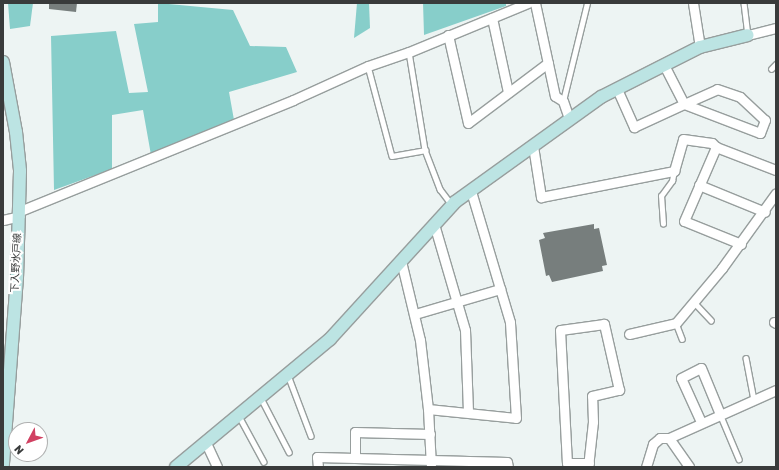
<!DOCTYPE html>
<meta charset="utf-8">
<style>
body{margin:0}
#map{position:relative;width:779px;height:470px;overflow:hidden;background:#edf4f3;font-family:Rubik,"Noto Sans JP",sans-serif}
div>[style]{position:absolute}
.green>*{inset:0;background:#87ceca}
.building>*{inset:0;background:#777e7d}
.roads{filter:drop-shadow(1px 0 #979e9d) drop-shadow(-1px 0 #979e9d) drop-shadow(0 1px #979e9d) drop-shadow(0 -1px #979e9d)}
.lane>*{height:4.5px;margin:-2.25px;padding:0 2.25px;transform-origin:2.25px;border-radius:2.25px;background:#fff}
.street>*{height:9px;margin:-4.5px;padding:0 4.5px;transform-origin:4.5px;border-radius:4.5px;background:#fff}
.secondary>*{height:12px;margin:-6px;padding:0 6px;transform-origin:6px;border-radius:6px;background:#bce4e3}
span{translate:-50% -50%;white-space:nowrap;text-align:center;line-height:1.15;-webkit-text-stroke:4px #fff;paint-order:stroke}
.street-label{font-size:10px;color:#393b3b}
.frame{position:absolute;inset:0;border:4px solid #393b3b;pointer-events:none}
.north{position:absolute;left:8px;top:422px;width:40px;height:40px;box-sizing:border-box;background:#fff;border:1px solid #b0b1b1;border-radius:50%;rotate:229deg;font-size:11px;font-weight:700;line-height:16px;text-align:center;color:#393b3b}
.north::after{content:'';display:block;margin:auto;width:14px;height:18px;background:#d14162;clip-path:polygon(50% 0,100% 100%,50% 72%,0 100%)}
</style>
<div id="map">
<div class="green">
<div style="clip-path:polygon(8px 3px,33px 3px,30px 26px,10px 29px)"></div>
<div style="clip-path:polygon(158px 3px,233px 10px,250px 46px,286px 47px,297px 72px,229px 92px,234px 120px,151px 155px,143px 110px,112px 115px,112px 169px,54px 190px,51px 36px,116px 31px,129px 93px,148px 92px,134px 24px,158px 22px)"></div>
<div style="clip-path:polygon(357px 3px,369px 3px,370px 28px,354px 38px)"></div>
<div style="clip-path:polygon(423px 3px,506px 3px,506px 6px,424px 35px)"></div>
</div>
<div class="building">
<div style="clip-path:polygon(49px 3px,77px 3px,76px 12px,49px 9px)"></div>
<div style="clip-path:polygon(594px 224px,594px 229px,599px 228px,607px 265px,602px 266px,603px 271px,552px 282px,549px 275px,546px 276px,539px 240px,545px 238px,543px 233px)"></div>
</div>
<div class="roads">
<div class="lane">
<div style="left:744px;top:3px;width:32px;rotate:83deg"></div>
<div style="left:409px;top:52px;width:99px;rotate:80.7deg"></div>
<div style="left:425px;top:150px;width:42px;rotate:69deg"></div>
<div style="left:440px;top:189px;width:20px;rotate:53deg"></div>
<div style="left:368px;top:66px;width:93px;rotate:75.1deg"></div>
<div style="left:392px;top:156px;width:34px;rotate:-10deg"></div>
<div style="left:771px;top:69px;width:7px;rotate:-45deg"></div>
<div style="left:563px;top:101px;width:101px;rotate:-76.2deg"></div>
<div style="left:663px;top:224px;width:28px;rotate:-94deg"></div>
<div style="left:661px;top:196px;width:19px;rotate:-54deg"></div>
<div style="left:672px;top:181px;width:10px;rotate:-79deg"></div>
<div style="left:694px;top:302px;width:25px;rotate:47deg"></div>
<div style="left:676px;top:323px;width:17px;rotate:69deg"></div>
<div style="left:746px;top:358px;width:43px;rotate:79.2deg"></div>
<div style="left:288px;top:375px;width:65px;rotate:69.3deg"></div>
<div style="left:261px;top:398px;width:61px;rotate:62.6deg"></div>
<div style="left:720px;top:414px;width:49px;rotate:67.1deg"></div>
<div style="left:239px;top:416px;width:52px;rotate:61.5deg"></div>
</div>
<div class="street">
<div style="left:535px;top:3px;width:95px;rotate:77.9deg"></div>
<div style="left:555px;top:96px;width:9px;rotate:32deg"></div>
<div style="left:563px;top:101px;width:18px;rotate:71deg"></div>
<div style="left:693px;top:3px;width:45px;rotate:81deg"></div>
<div style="left:492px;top:18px;width:76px;rotate:77.8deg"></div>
<div style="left:448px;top:35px;width:90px;rotate:77.2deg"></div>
<div style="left:468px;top:123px;width:100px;rotate:-36.9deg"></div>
<div style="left:748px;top:35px;width:29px;rotate:-14deg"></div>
<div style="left:617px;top:89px;width:42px;rotate:65.9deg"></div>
<div style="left:634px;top:127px;width:55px;rotate:-24.7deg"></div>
<div style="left:684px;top:104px;width:44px;rotate:-117.1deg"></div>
<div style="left:717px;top:89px;width:24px;rotate:19deg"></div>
<div style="left:740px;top:97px;width:34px;rotate:43deg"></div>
<div style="left:765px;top:120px;width:14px;rotate:111deg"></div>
<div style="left:760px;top:133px;width:81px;rotate:-159.1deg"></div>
<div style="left:684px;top:104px;width:36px;rotate:-24deg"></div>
<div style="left:533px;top:146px;width:52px;rotate:81.1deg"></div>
<div style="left:541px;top:197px;width:136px;rotate:-11.1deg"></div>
<div style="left:674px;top:171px;width:33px;rotate:-74deg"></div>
<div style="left:683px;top:139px;width:29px;rotate:8deg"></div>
<div style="left:712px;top:143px;width:6px;rotate:45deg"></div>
<div style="left:699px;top:185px;width:71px;rotate:22.2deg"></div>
<div style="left:20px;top:211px;width:295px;rotate:-22.1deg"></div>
<div style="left:293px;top:100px;width:82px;rotate:-24.4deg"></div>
<div style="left:368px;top:66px;width:43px;rotate:-18.9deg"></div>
<div style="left:409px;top:52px;width:129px;rotate:-22.4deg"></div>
<div style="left:3px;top:220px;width:17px;rotate:-13deg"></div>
<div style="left:434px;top:224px;width:110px;rotate:73.7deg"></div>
<div style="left:465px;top:330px;width:81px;rotate:87.9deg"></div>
<div style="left:741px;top:244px;width:61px;rotate:-158deg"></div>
<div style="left:684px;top:221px;width:81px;rotate:-66.6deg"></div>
<div style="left:716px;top:147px;width:64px;rotate:21deg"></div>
<div style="left:401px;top:261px;width:81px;rotate:76.5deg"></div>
<div style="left:420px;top:340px;width:69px;rotate:83.4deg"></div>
<div style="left:428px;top:409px;width:58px;rotate:87deg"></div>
<div style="left:415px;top:314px;width:89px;rotate:-16.4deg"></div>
<div style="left:774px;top:322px;width:2px;rotate:27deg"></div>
<div style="left:629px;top:334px;width:48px;rotate:-13.2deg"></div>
<div style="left:676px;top:323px;width:72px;rotate:-50.1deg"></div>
<div style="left:722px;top:268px;width:92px;rotate:-54.2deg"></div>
<div style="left:428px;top:409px;width:88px;rotate:5.8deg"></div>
<div style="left:516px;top:418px;width:96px;rotate:-93.6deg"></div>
<div style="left:510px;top:322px;width:137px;rotate:-106.6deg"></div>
<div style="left:701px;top:422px;width:48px;rotate:-114.4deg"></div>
<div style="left:681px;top:378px;width:22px;rotate:-27deg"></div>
<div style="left:701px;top:368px;width:50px;rotate:67.6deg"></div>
<div style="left:669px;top:438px;width:35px;rotate:55deg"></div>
<div style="left:206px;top:443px;width:26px;rotate:65deg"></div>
<div style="left:355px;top:458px;width:26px;rotate:-90deg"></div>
<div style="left:355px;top:432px;width:75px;rotate:1.5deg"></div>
<div style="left:318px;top:467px;width:10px;rotate:-96deg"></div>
<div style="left:317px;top:457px;width:190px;rotate:1.5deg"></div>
<div style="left:507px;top:462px;width:5px;rotate:79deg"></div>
<div style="left:588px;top:467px;width:45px;rotate:-83.7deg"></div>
<div style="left:593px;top:422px;width:26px;rotate:-92deg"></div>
<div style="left:592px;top:396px;width:28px;rotate:-13deg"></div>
<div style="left:619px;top:390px;width:68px;rotate:-102.8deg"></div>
<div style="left:604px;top:324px;width:44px;rotate:172.2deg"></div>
<div style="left:560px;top:330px;width:133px;rotate:87deg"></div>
<div style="left:567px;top:463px;width:22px"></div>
<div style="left:646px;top:467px;width:24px;rotate:-73deg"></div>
<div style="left:653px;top:444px;width:9px;rotate:-41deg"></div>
<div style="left:660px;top:438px;width:9px"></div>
<div style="left:669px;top:438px;width:117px;rotate:-24.2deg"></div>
</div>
<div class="secondary">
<div style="left:3px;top:62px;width:71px;rotate:79.5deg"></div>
<div style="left:16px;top:132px;width:39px;rotate:84deg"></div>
<div style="left:20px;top:171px;width:106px;rotate:91.6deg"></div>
<div style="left:17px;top:277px;width:189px;rotate:94.3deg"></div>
<div style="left:176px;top:467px;width:200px;rotate:-39.7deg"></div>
<div style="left:330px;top:339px;width:185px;rotate:-47.6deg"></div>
<div style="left:455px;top:202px;width:180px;rotate:-35.7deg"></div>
<div style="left:601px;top:97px;width:111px;rotate:-26.8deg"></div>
<div style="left:700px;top:47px;width:49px;rotate:-14deg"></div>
</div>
</div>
<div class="street-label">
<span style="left:17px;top:263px;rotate:-87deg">下入野水戸線</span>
</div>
<div class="frame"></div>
<div class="north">N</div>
</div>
